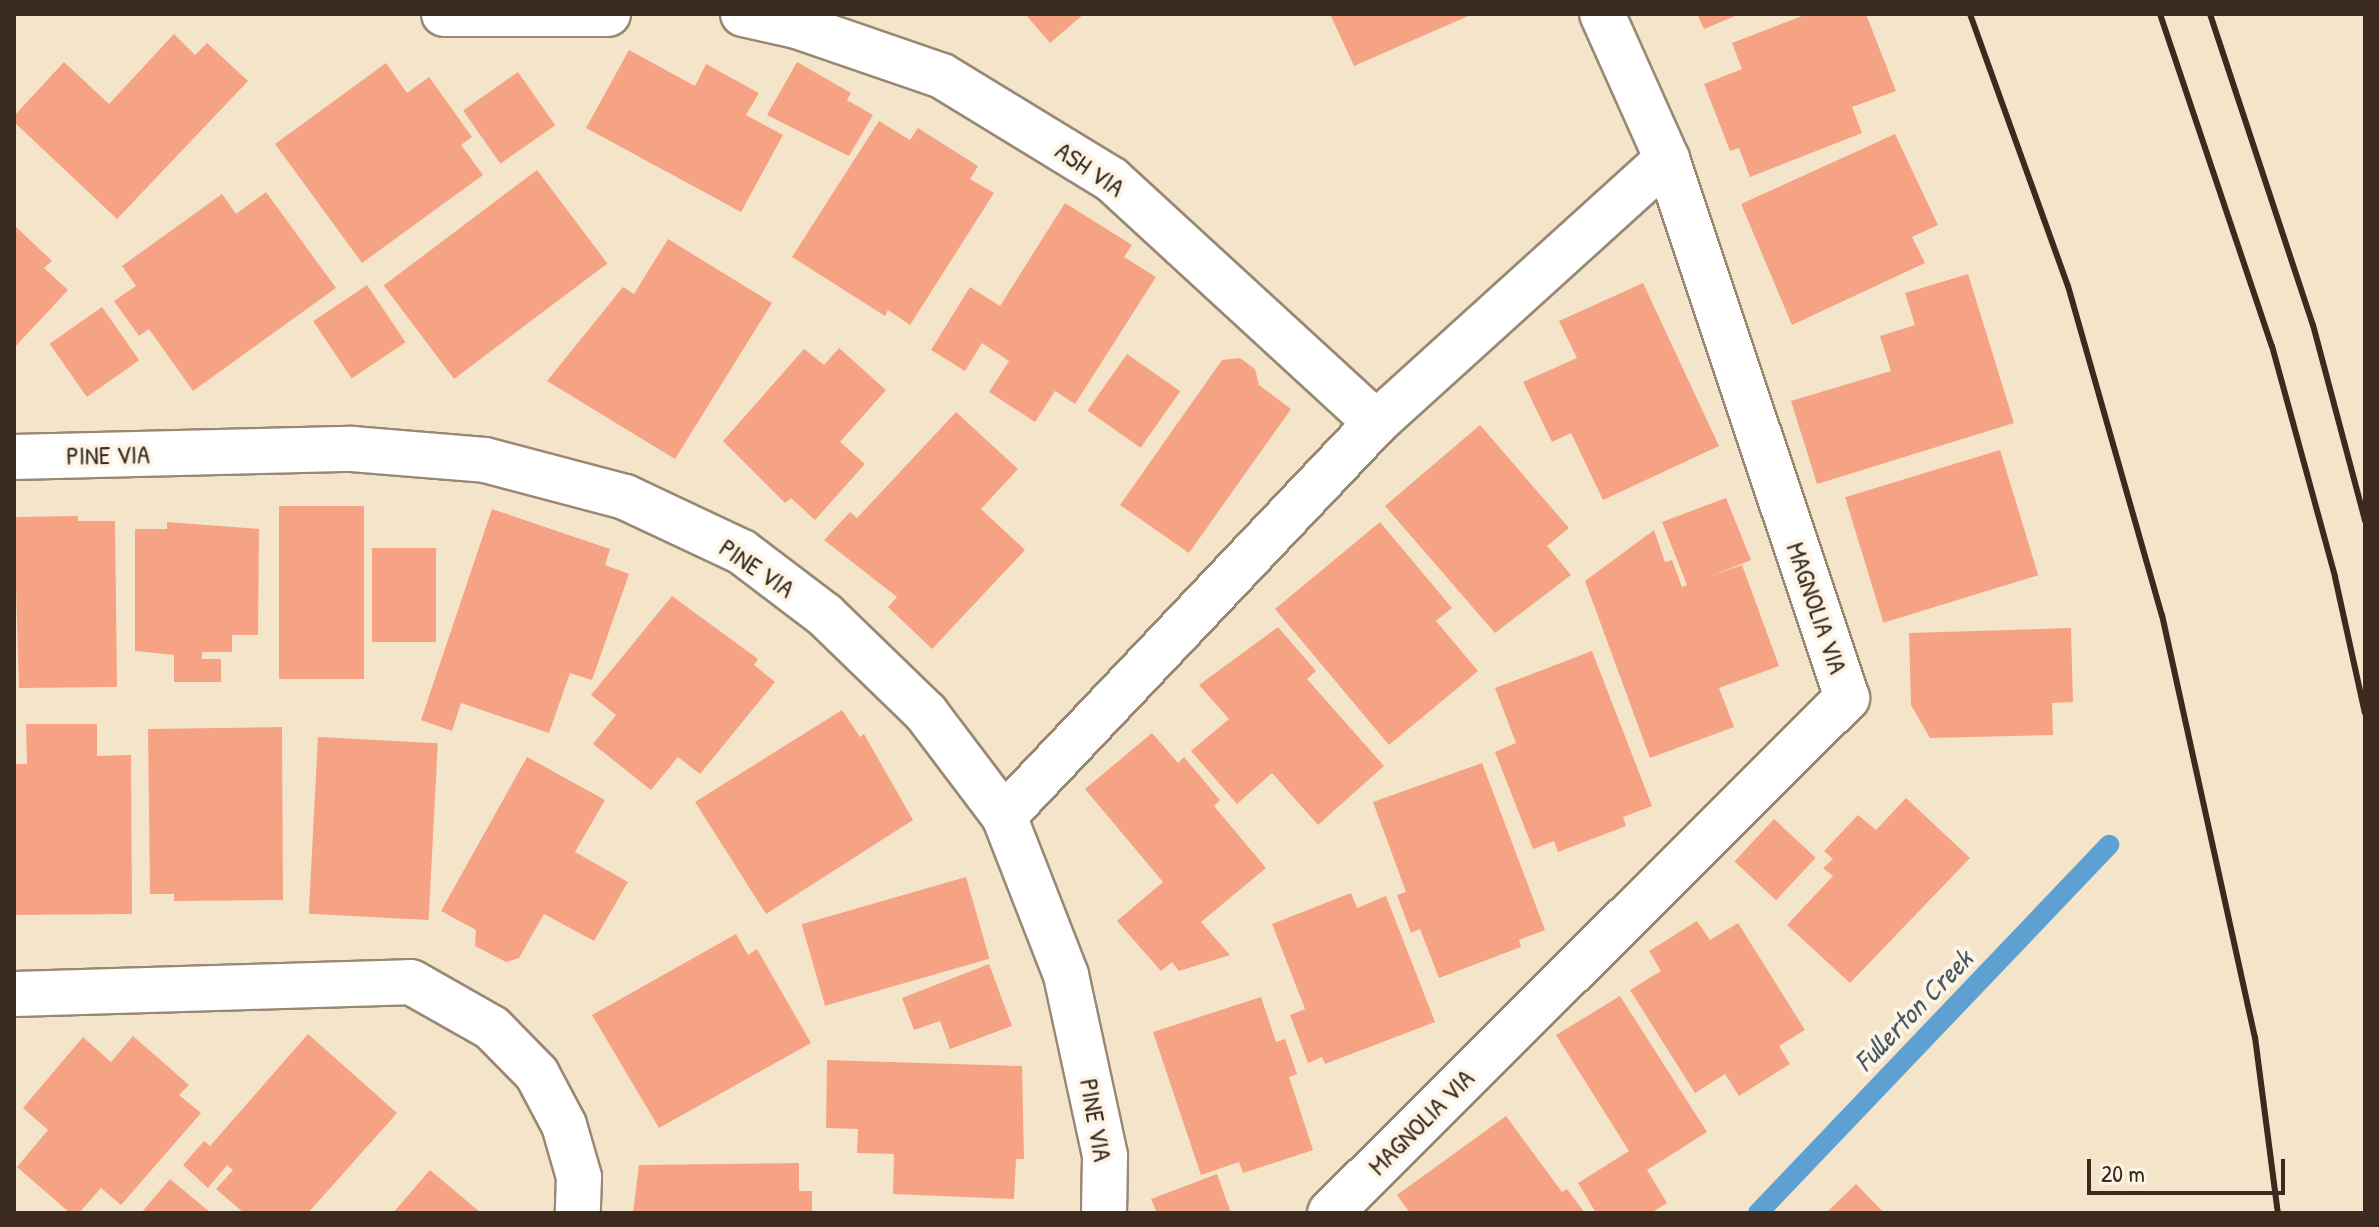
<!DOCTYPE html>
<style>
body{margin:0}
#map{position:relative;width:2379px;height:1227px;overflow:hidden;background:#f4e5ca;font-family:"Patrick Hand",sans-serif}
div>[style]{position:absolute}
.stream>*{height:20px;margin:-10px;padding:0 10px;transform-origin:10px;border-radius:10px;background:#5da0d1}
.building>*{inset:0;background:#f6a385;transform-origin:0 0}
.roads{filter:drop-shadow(2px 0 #988874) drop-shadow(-2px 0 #988874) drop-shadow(0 2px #988874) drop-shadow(0 -2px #988874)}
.minor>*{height:44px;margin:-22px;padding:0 22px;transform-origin:22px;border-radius:22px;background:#fff}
.rail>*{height:6px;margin:-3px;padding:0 3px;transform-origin:3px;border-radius:3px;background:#3b2a1e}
span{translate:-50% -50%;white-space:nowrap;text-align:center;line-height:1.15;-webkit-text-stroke:8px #fcf5e5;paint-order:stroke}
.street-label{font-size:26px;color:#3b2a1e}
.water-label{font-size:28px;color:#495966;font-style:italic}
.frame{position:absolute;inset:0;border:16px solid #3b2a1e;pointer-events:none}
.scale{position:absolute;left:2087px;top:1159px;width:198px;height:36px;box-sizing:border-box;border:4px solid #3b2a1e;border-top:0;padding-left:10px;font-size:24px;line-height:28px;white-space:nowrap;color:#3b2a1e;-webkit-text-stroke:6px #fcf5e5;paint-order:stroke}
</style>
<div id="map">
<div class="stream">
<div style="left:1758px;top:1213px;width:509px;rotate:-46.35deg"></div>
</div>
<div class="building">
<div style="clip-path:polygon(1025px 14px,1084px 14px,1050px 43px)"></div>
<div style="clip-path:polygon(1330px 14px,1473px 14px,1354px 66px)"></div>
<div style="clip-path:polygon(1697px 14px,1740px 14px,1704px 29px)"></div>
<div style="clip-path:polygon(1807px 14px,1866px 14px,1896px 91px,1852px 107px,1862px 133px,1750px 177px,1739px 148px,1730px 151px,1704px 84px,1742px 69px,1732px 43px)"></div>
<div style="clip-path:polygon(174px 34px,195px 55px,207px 43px,248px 81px,117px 219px,14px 122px,14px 116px,64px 62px,109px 104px)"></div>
<div style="clip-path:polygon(629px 50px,695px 86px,706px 64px,759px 93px,746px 115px,783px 135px,741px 212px,586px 128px)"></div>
<div style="clip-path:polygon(797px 62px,851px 93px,847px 100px,873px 115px,849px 156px,767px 115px)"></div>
<div style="clip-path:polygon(386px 63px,407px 93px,429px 77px,472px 137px,461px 145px,483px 175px,362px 263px,275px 144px)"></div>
<div style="left:518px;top:72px;width:65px;height:67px;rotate:55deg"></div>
<div style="clip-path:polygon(879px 121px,910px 140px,918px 128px,978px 166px,970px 179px,994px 193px,910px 325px,888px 310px,885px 316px,792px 257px)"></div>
<div style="clip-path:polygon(1895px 134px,1938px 225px,1912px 237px,1925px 263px,1792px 325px,1741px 204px)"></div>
<div style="left:537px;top:170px;width:117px;height:192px;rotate:53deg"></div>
<div style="clip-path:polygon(266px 192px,336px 288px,193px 391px,149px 329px,139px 336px,114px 301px,136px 286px,122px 266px,222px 194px,236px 214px)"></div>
<div style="clip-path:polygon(1065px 203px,1132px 245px,1124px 257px,1156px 277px,1075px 404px,1055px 391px,1035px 422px,989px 392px,1009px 361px,982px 343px,965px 371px,931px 350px,970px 287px,1000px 306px)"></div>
<div style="clip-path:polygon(14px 225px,52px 261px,44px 268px,68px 290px,14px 348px)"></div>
<div style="clip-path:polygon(668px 239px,772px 303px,675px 459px,547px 381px,623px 287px,634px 294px)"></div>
<div style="clip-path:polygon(1968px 274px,2014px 423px,1817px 484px,1791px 401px,1891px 371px,1880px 336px,1915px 325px,1905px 293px)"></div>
<div style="clip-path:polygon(1643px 283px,1719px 446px,1603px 500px,1571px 433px,1552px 442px,1523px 382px,1577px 358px,1559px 321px)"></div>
<div style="left:367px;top:285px;width:69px;height:65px;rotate:56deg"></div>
<div style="left:102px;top:307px;width:65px;height:64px;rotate:55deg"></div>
<div style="clip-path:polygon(839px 348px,886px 390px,840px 442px,865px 464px,815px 520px,791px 498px,785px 503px,723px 441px,804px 349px,824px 365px)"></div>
<div style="left:1127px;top:354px;width:65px;height:69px;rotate:35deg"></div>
<div style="clip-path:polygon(1240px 358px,1255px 369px,1259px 385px,1291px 409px,1189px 553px,1120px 505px,1222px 360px)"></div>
<div style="clip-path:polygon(956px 412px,1018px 469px,981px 509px,1025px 550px,932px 649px,888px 607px,897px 597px,824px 540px,850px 512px,857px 518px)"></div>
<div style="clip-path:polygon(1480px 425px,1569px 528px,1547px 546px,1571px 575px,1495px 633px,1385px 506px)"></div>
<div style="left:2000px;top:450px;width:131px;height:162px;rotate:73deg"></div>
<div style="clip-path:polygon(1726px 498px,1751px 560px,1711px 576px,1742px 565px,1779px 666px,1719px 688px,1734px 727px,1650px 758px,1585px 581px,1654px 530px,1665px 562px,1672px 560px,1682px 587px,1687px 585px,1662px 522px)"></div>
<div style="left:279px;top:506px;width:85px;height:173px"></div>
<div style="clip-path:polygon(492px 509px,610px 549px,605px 565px,629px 574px,592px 680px,570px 673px,549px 733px,461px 703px,452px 731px,421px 720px)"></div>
<div style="clip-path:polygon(78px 516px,78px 521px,115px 521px,117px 687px,19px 688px,14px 522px,17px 517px)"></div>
<div style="clip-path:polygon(167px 522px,259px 529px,258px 635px,232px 635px,232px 652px,202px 652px,202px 659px,221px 659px,221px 682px,174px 682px,174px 655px,135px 651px,135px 529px,167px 529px)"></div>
<div style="clip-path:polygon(1380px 522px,1452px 608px,1436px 621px,1478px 671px,1389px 745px,1275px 609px)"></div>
<div style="left:372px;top:548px;width:64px;height:94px"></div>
<div style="clip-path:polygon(672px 596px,758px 659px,754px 665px,775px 682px,700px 774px,678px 757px,651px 790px,593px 744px,616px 715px,591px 695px)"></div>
<div style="clip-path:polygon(1278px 627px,1316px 671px,1307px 679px,1384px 766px,1318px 825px,1272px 773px,1237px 804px,1191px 751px,1229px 719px,1199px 685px)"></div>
<div style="clip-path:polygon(2071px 628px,2073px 702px,2052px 703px,2053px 735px,1930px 738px,1911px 705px,1909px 633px)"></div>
<div style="clip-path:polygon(1592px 651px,1652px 806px,1623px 817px,1626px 826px,1558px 852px,1554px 841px,1533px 849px,1495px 752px,1516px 743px,1495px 688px)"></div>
<div style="clip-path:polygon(842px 710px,860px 737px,864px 734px,913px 820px,766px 914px,695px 802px)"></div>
<div style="clip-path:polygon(26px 724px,97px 724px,97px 756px,131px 755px,132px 914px,14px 915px,14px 764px,27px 764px)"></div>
<div style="clip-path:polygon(282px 727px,283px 900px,174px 901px,174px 894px,150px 894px,148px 729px)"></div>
<div style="clip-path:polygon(1152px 733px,1178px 763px,1184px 757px,1220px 800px,1214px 806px,1266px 868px,1201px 922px,1230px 955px,1179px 971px,1172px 962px,1161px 971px,1117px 921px,1163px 882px,1085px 789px)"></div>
<div style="left:318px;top:737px;width:120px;height:177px;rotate:3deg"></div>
<div style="clip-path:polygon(527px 757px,605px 800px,575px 852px,628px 882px,594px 941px,544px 914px,519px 958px,506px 962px,475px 946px,476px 930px,441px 911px)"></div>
<div style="clip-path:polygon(1482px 763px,1545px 930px,1519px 940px,1521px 947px,1439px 978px,1420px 929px,1411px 933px,1397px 895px,1406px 892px,1373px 802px)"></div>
<div style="clip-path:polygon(1906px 798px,1970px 858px,1850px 983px,1787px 925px,1833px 876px,1823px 868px,1833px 859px,1824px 851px,1858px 815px,1876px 830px)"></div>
<div style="left:1774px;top:819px;width:57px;height:58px;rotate:43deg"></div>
<div style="left:966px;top:877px;width:85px;height:171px;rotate:74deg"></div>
<div style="clip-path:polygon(1351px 893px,1357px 908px,1386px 896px,1435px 1022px,1325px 1064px,1322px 1057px,1308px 1063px,1290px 1015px,1305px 1009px,1272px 924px)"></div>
<div style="clip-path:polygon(1697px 921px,1710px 940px,1738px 923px,1805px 1030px,1779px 1046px,1790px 1064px,1739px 1096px,1725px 1074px,1695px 1093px,1630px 990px,1661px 971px,1649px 951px)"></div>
<div style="clip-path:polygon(736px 934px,748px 955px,757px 949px,811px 1043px,659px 1128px,592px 1015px)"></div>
<div style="clip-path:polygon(989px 964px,1012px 1026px,950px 1049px,940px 1021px,914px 1030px,902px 998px)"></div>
<div style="clip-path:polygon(1620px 996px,1707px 1132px,1647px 1170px,1667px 1203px,1651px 1213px,1596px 1213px,1578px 1183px,1629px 1151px,1556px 1035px)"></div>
<div style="clip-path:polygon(1261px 997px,1276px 1042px,1285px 1039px,1297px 1074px,1289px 1077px,1313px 1150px,1243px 1173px,1239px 1162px,1201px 1175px,1153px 1032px)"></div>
<div style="clip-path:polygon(308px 1034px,397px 1113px,308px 1213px,244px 1213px,216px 1189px,233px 1170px,227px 1165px,208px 1188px,183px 1165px,204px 1141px,210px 1146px)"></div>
<div style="clip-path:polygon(133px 1036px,189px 1085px,179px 1095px,201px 1113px,121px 1205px,101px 1188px,79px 1213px,70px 1213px,17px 1167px,48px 1130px,23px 1108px,83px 1037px,111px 1062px)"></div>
<div style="clip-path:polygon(827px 1060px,1022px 1066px,1024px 1159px,1016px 1159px,1014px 1199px,893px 1194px,894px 1154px,857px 1153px,858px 1129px,826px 1128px)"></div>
<div style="clip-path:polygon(1506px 1116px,1562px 1192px,1567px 1189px,1585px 1213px,1410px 1213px,1397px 1195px)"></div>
<div style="clip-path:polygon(799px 1163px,799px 1191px,812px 1191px,812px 1213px,633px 1213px,639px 1165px)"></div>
<div style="clip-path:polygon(430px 1170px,481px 1213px,393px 1213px)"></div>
<div style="clip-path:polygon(1217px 1174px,1231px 1213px,1157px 1213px,1151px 1199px)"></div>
<div style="clip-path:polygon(170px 1179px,211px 1213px,141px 1213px)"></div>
<div style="clip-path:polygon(1856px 1184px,1884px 1213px,1826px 1213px)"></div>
</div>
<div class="roads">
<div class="minor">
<div style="left:444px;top:14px;width:164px"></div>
<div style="left:743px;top:14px;width:55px;rotate:12.5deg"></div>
<div style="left:797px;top:26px;width:153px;rotate:19deg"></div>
<div style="left:942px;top:76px;width:198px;rotate:31.4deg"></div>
<div style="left:1111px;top:179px;width:360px;rotate:42.6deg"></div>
<div style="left:14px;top:457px;width:338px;rotate:-1.4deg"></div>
<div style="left:352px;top:449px;width:133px;rotate:4.7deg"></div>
<div style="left:485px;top:460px;width:145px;rotate:14.8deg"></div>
<div style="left:625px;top:497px;width:129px;rotate:25.2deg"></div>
<div style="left:742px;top:552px;width:104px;rotate:37.2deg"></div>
<div style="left:825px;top:615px;width:141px;rotate:44.1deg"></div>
<div style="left:926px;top:713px;width:129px;rotate:52.9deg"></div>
<div style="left:1004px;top:816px;width:171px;rotate:68.7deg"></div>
<div style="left:1066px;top:975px;width:185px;rotate:77.8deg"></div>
<div style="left:1105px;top:1156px;width:57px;rotate:91deg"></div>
<div style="left:1004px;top:816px;width:541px;rotate:-46.57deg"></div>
<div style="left:1376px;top:423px;width:393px;rotate:-42.2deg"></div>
<div style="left:14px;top:994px;width:397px;rotate:-1.7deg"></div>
<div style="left:411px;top:982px;width:93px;rotate:29.6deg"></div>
<div style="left:492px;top:1028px;width:64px;rotate:45.6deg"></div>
<div style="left:537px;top:1074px;width:58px;rotate:62.1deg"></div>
<div style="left:564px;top:1125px;width:54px;rotate:73.9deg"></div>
<div style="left:579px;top:1177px;width:36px;rotate:92deg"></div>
<div style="left:1330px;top:1213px;width:730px;rotate:-44.89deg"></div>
<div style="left:1847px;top:698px;width:568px;rotate:-108.47deg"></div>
<div style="left:1667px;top:159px;width:159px;rotate:-114.1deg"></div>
</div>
</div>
<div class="rail">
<div style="left:1970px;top:14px;width:289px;rotate:70.2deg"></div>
<div style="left:2068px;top:286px;width:342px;rotate:74.1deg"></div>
<div style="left:2162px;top:615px;width:432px;rotate:77.6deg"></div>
<div style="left:2255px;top:1037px;width:177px;rotate:82.6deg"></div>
<div style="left:2160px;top:14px;width:350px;rotate:71.4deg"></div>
<div style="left:2272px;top:346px;width:239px;rotate:74.7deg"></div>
<div style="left:2335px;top:577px;width:139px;rotate:77.6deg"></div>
<div style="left:2210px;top:14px;width:328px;rotate:71.7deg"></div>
<div style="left:2313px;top:325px;width:203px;rotate:75.1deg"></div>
</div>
<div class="street-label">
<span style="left:1090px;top:169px;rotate:34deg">ASH VIA</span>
<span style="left:108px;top:455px;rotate:-1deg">PINE VIA</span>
<span style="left:757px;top:568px;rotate:34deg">PINE VIA</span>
<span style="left:1817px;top:608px;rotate:71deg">MAGNOLIA VIA</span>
<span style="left:1096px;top:1120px;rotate:80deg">PINE VIA</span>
<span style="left:1421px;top:1122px;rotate:-45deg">MAGNOLIA VIA</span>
</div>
<div class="water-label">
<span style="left:1913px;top:1010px;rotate:-46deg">Fullerton Creek</span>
</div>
<div class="frame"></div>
<div class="scale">20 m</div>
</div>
